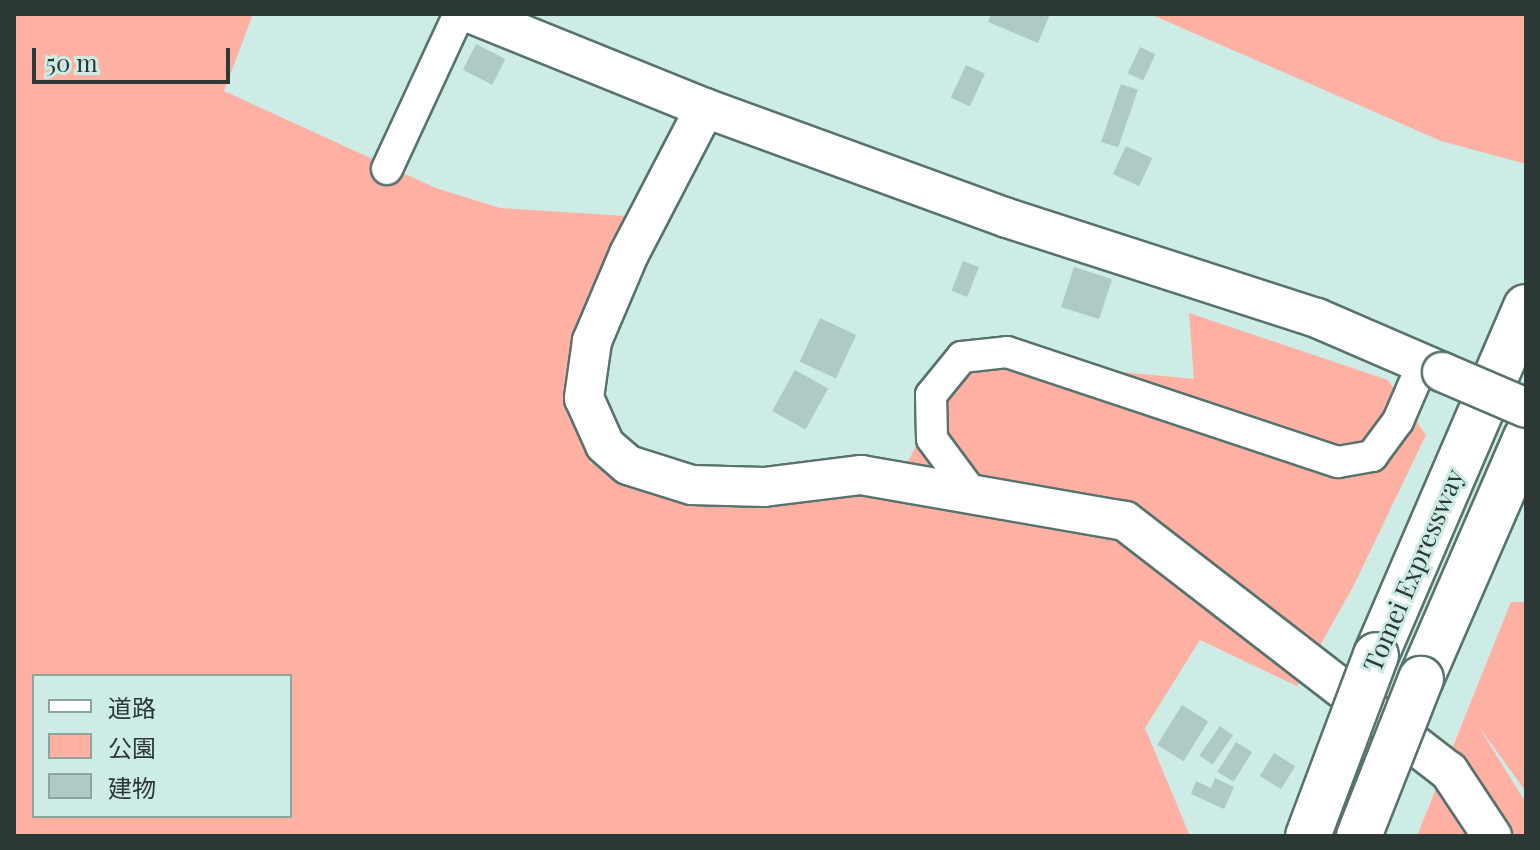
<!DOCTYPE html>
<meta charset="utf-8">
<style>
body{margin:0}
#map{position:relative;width:1540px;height:850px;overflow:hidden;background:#cdece5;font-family:"Playfair Display","Noto Sans JP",serif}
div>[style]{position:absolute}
.green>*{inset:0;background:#feb0a3}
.building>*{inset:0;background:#adcbc4;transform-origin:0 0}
.roads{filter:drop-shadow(2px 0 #58736e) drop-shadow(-2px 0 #58736e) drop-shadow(0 2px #58736e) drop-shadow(0 -2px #58736e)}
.minor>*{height:30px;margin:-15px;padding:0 15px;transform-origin:15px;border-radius:15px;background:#fff}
.tertiary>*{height:38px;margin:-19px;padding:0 19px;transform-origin:19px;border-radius:19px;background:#fff}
.motorway>*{height:44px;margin:-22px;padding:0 22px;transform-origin:22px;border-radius:22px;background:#fff}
.bridges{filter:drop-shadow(2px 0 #58736e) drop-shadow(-2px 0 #58736e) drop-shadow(0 2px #58736e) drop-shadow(0 -2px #58736e)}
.tertiary-bridge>*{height:38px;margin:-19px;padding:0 19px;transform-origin:19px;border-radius:19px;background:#fff}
.motorway-bridge>*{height:44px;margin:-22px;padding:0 22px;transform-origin:22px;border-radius:22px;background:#fff}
span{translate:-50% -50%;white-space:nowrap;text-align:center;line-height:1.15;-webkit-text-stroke:6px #cdece5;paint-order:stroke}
.street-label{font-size:26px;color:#2c3835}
.frame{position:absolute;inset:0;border:16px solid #2c3835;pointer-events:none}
.legend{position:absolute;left:32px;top:674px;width:260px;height:144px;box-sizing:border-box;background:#cdece5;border:2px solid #8da49f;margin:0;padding:10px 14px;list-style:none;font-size:24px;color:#2c3835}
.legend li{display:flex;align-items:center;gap:16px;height:40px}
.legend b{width:40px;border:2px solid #8da49f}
.scale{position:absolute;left:32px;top:48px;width:198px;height:36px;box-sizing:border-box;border:4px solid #2c3835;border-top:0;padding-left:10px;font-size:24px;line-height:28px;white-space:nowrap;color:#2c3835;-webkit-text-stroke:6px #cdece5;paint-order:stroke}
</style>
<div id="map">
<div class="green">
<div style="clip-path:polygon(evenodd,14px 14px,253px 14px,224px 91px,436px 188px,500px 208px,640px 217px,590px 463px,764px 487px,898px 481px,962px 357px,1194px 379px,1189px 313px,1388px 380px,1426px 435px,1353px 587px,1297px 686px,1200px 640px,1145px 728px,1190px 836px,14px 836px,14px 14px,34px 676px,290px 676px,290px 816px,34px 816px,34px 676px)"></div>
<div style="clip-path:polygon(1150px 14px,1526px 14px,1526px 164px,1441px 141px)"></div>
<div style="clip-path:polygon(1511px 602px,1526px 602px,1526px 792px,1477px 724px,1526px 803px,1526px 836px,1417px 836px)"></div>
</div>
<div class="building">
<div style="clip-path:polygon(991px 14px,1050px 14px,1038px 43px,988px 22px)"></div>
<div style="left:476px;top:44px;width:33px;height:29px;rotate:27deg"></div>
<div style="left:1140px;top:47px;width:17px;height:29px;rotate:25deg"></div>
<div style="left:966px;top:65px;width:21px;height:36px;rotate:25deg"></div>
<div style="left:1121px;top:84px;width:18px;height:61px;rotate:19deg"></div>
<div style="left:1126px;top:146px;width:29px;height:31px;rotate:25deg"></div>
<div style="left:963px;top:261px;width:17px;height:32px;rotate:21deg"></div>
<div style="left:1074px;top:267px;width:40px;height:42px;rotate:18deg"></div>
<div style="left:820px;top:318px;width:40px;height:48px;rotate:25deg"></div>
<div style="left:795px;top:370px;width:38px;height:47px;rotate:29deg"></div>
<div style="left:1182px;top:705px;width:31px;height:47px;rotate:32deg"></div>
<div style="left:1220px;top:726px;width:16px;height:36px;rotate:35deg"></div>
<div style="left:1236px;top:742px;width:19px;height:35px;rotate:32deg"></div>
<div style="left:1274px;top:753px;width:25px;height:27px;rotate:32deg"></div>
<div style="clip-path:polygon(1215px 778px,1234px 787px,1224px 809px,1191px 794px,1196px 781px,1211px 788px)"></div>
</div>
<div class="roads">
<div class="minor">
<div style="left:387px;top:169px;width:171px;rotate:-65.1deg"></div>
<div style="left:972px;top:493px;width:67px;rotate:-126.5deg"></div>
<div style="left:932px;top:439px;width:44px;rotate:-91.3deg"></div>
<div style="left:931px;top:395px;width:49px;rotate:-50.8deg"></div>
<div style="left:962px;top:357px;width:45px;rotate:-6.3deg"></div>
<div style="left:1007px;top:352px;width:349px;rotate:18.4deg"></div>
<div style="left:1338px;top:462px;width:35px;rotate:-10deg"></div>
<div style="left:1372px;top:456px;width:44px;rotate:-53.4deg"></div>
<div style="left:1398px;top:421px;width:63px;rotate:-66.7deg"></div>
</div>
<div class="tertiary">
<div style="left:472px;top:14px;width:251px;rotate:22deg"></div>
<div style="left:705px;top:108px;width:321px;rotate:20deg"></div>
<div style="left:1007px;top:218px;width:326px;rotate:17.9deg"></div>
<div style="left:1317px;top:318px;width:136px;rotate:23.4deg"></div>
<div style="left:705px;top:108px;width:165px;rotate:117.5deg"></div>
<div style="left:629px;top:254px;width:95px;rotate:113deg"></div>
<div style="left:592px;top:341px;width:58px;rotate:98deg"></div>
<div style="left:584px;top:398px;width:51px;rotate:65.9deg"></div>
<div style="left:605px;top:445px;width:30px;rotate:41deg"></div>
<div style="left:628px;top:465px;width:67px;rotate:17.4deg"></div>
<div style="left:692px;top:485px;width:72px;rotate:1.6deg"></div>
<div style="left:764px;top:487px;width:98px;rotate:-7.1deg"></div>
<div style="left:861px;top:475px;width:268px;rotate:9.9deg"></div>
<div style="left:1125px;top:521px;width:409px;rotate:37.7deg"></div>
<div style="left:1449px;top:771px;width:78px;rotate:56.5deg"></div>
</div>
<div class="motorway">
<div style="left:1376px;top:655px;width:379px;rotate:-66.7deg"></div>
<div style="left:1421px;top:679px;width:264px;rotate:-66.5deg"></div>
</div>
</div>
<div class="bridges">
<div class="tertiary-bridge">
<div style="left:1442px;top:372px;width:91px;rotate:23.2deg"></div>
</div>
<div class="motorway-bridge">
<div style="left:1308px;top:836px;width:193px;rotate:-69.4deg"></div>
<div style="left:1359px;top:836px;width:169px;rotate:-68.5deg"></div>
</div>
</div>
<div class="street-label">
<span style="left:1413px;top:570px;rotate:-67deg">Tomei Expressway</span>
</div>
<div class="frame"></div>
<ul class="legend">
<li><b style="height:10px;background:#fff"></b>道路</li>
<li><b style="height:22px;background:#feb0a3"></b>公園</li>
<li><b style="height:22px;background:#adcbc4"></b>建物</li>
</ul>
<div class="scale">50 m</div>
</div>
